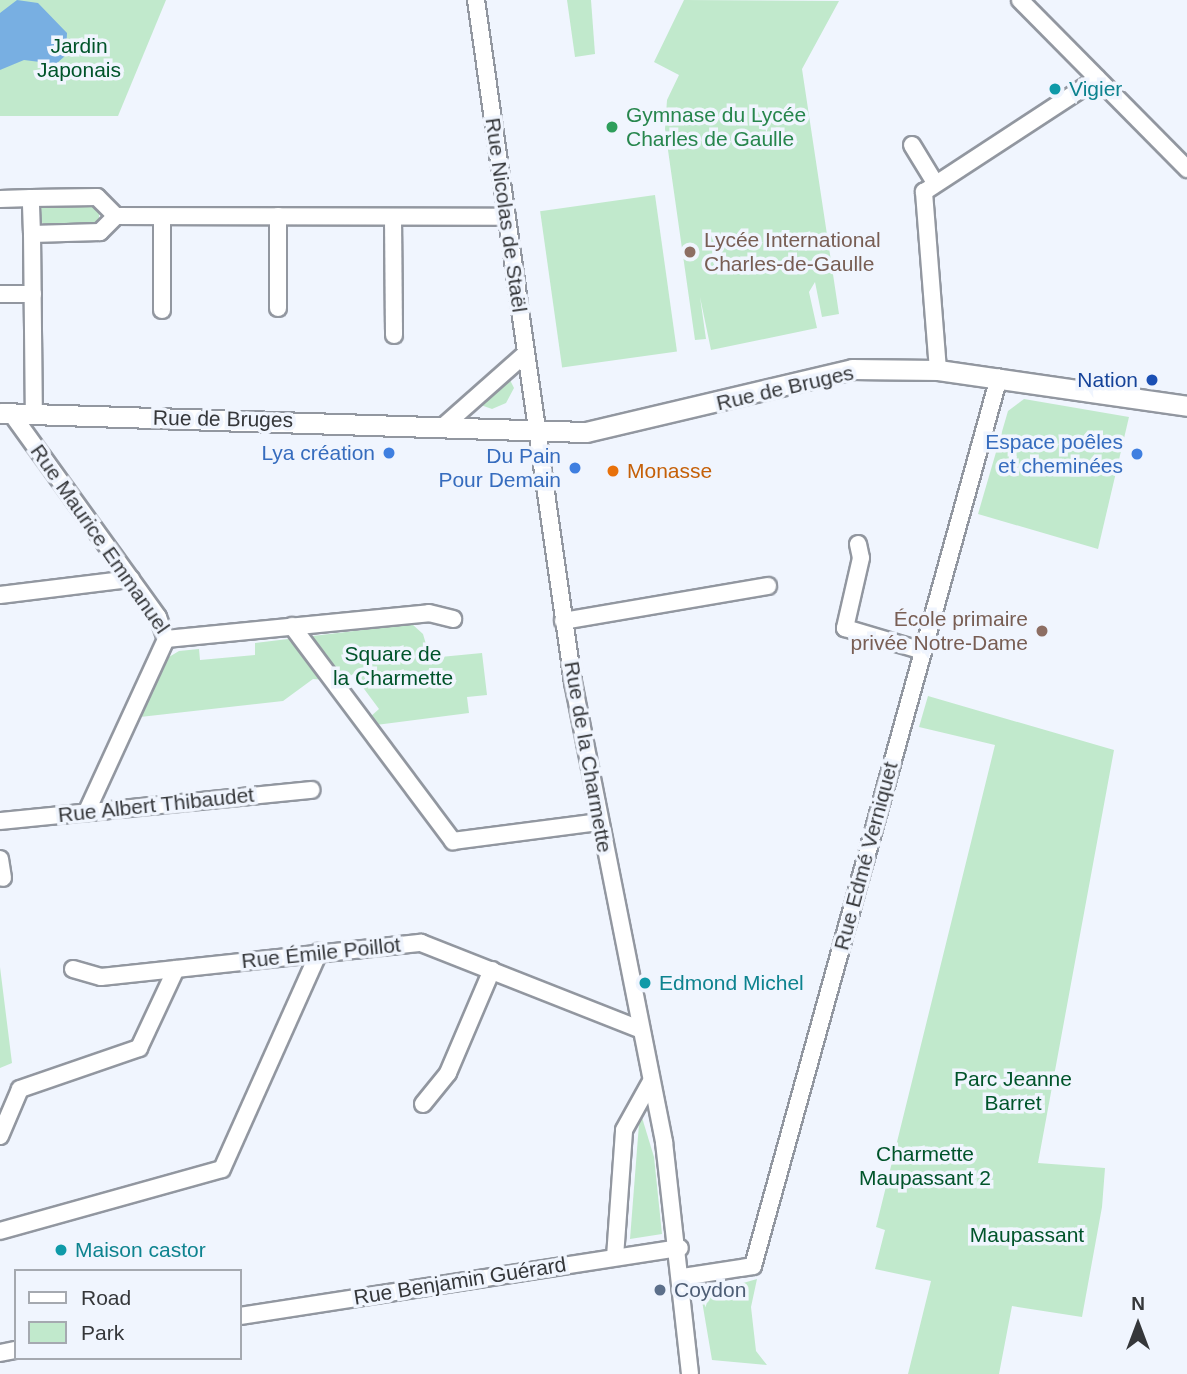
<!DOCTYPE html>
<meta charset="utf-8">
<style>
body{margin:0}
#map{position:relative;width:1187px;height:1374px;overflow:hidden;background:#f0f5fe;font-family:Arial,sans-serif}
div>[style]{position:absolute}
.green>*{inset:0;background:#c1e9cc;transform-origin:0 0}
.water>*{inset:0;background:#78afe2}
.roads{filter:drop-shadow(2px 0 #9297a0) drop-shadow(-2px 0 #9297a0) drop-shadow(0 2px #9297a0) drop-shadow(0 -2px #9297a0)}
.minor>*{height:16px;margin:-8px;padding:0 8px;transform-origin:8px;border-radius:8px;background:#fff}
.tertiary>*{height:19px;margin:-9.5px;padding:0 9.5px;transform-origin:9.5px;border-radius:9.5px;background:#fff}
.dots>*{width:19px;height:19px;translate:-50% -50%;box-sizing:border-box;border:4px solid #f0f5fe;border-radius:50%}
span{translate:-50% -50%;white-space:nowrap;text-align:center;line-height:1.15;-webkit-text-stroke:7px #f0f5fe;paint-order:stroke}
.park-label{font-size:21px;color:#00542a}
.culture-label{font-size:21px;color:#0d838f}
.left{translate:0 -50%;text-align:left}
.leisure-label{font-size:21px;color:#27864d}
.street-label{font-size:21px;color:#35373a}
.education-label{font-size:21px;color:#785e54}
.right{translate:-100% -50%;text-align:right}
.transit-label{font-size:21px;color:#164399}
.shop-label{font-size:21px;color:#366cbe}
.food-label{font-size:21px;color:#c56008}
.service-label{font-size:21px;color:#4e5e75}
.legend{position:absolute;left:14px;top:1269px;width:228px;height:91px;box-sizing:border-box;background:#f0f5fe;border:2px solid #a5a9b0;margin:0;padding:9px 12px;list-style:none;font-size:21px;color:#35373a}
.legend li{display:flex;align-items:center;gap:14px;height:35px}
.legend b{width:35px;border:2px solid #a5a9b0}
.north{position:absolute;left:1103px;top:1290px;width:70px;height:70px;-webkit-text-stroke:5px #f0f5fe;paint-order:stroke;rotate:0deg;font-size:19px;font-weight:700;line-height:28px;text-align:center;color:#35373a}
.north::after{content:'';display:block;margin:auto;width:24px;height:32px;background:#35373a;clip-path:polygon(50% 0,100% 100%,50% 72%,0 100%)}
</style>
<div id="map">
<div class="green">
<div style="clip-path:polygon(0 0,166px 0,118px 116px,0 116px)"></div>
<div style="clip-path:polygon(567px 0,591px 0,595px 54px,575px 57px)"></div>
<div style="clip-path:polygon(684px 0,839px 1px,802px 69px,839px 314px,822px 317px,815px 282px,809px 292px,817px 328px,711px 350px,700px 297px,706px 339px,695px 340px,665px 129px,667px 100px,679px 75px,654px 62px)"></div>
<div style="left:655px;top:195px;width:158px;height:116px;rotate:82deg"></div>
<div style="clip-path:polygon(99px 202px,99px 226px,47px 227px,38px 219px,42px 204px)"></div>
<div style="clip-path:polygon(509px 378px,514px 388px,506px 403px,492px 409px,478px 404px)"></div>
<div style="clip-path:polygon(1024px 399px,1129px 417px,1098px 549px,978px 514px,1008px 411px)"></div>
<div style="clip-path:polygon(412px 624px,423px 634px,430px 658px,482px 653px,487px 695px,467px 697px,469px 713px,376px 725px,370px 717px,379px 709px,353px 674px,343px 681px,313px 679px,283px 701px,140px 717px,169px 657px,179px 651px,199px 649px,200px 660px,255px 655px,255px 643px)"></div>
<div style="clip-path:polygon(928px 696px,1114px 750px,1038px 1163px,1105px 1168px,1102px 1207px,1082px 1317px,1012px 1306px,999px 1374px,908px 1374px,931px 1281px,875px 1269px,885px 1230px,876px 1227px,995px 745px,919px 727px)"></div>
<div style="clip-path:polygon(0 967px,12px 1063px,0 1068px)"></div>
<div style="clip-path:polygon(640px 1111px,654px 1157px,662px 1234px,630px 1239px)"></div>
<div style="clip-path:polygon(757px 1279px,751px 1307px,756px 1351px,767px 1365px,712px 1360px,702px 1301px,712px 1292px)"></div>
</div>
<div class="water">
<div style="clip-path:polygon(17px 0,38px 3px,67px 33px,66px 55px,56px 64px,24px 60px,0 70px,0 13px)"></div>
</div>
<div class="roads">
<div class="minor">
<div style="left:476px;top:0;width:689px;rotate:81.91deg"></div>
<div style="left:573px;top:682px;width:469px;rotate:78.8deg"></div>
<div style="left:664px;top:1142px;width:233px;rotate:83.6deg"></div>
<div style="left:1020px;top:0;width:238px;rotate:45.3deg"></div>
<div style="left:912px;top:145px;width:42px;rotate:58.6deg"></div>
<div style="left:97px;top:197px;width:27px;rotate:45deg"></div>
<div style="left:116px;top:216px;width:23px;rotate:135deg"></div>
<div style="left:100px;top:232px;width:68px;rotate:178.3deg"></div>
<div style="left:32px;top:234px;width:36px;rotate:-92deg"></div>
<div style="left:31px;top:198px;width:66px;rotate:-0.9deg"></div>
<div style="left:0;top:199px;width:31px;rotate:-2deg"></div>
<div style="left:116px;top:216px;width:391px;rotate:0.1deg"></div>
<div style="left:278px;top:216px;width:92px;rotate:90deg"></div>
<div style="left:162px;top:217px;width:93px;rotate:90deg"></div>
<div style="left:393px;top:218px;width:117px;rotate:89.5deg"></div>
<div style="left:32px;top:234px;width:180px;rotate:89.4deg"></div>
<div style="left:0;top:294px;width:33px"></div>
<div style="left:938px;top:370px;width:179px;rotate:-94.5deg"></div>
<div style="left:924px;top:192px;width:207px;rotate:-33.2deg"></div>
<div style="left:11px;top:413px;width:251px;rotate:54.2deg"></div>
<div style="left:158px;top:617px;width:23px;rotate:70deg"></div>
<div style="left:166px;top:639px;width:264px;rotate:-5.6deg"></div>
<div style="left:429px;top:613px;width:25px;rotate:14deg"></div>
<div style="left:446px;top:424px;width:104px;rotate:-41.5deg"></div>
<div style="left:858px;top:544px;width:14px;rotate:78deg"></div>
<div style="left:861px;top:558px;width:72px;rotate:102.9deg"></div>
<div style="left:845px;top:628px;width:81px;rotate:16.4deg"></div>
<div style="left:0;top:595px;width:132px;rotate:-7deg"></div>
<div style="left:563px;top:621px;width:208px;rotate:-9.7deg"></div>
<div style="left:292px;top:626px;width:269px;rotate:53.2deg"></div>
<div style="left:453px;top:841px;width:148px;rotate:-7.4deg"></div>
<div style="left:87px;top:811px;width:189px;rotate:-65.3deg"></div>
<div style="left:0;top:821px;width:313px;rotate:-5.7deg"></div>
<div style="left:0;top:859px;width:19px;rotate:81deg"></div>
<div style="left:73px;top:969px;width:29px;rotate:16deg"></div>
<div style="left:101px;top:977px;width:322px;rotate:-6.1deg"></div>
<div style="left:421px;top:943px;width:234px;rotate:21.5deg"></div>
<div style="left:423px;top:1104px;width:40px;rotate:-51deg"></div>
<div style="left:448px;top:1073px;width:112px;rotate:-66.9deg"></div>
<div style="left:0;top:1136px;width:51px;rotate:-66.9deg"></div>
<div style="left:20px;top:1089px;width:126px;rotate:-19deg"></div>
<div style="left:139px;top:1048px;width:87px;rotate:-64.9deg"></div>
<div style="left:0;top:1231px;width:230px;rotate:-15.6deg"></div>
<div style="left:222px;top:1169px;width:238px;rotate:-65.9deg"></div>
<div style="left:615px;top:1257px;width:127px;rotate:-85.9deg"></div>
<div style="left:624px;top:1130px;width:54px;rotate:-61deg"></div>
<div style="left:683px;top:1277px;width:71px;rotate:-8.9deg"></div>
<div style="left:753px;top:1266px;width:922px;rotate:-74.53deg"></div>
<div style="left:240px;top:1316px;width:445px;rotate:-8.8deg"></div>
<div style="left:0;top:1353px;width:16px;rotate:-11deg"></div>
</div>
<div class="tertiary">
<div style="left:0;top:413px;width:586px;rotate:1.86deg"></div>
<div style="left:586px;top:432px;width:273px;rotate:-13.3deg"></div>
<div style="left:852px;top:369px;width:86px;rotate:0.7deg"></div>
<div style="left:938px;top:370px;width:252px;rotate:8.2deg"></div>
</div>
</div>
<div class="dots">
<div style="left:1055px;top:89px;background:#0f9aa8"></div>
<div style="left:612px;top:127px;background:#2e9e5b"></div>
<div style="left:690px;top:252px;background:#8d6e63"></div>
<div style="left:1152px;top:380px;background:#1a4fb4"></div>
<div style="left:389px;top:453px;background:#3f7fe0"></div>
<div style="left:1137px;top:454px;background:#3f7fe0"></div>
<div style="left:575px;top:468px;background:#3f7fe0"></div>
<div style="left:613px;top:471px;background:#e8710a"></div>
<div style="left:1042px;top:631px;background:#8d6e63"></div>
<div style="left:645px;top:983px;background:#0f9aa8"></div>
<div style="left:61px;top:1250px;background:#0f9aa8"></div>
<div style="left:660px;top:1290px;background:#5c6f8a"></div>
</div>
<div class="park-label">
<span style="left:79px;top:58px">Jardin<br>Japonais</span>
<span style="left:393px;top:666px">Square de<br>la Charmette</span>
<span style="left:1013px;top:1091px">Parc Jeanne<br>Barret</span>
<span style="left:925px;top:1166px">Charmette<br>Maupassant 2</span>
<span style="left:1027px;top:1235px">Maupassant</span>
</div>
<div class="culture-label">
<span class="left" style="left:1069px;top:89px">Vigier</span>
<span class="left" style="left:659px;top:983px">Edmond Michel</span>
<span class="left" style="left:75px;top:1250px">Maison castor</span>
</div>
<div class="leisure-label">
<span class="left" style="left:626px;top:127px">Gymnase du Lycée<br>Charles de Gaulle</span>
</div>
<div class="street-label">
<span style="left:506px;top:215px;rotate:82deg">Rue Nicolas de Staël</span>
<span style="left:785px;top:388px;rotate:-13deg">Rue de Bruges</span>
<span style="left:223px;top:419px;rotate:1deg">Rue de Bruges</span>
<span style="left:100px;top:539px;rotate:55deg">Rue Maurice Emmanuel</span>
<span style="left:588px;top:757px;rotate:80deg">Rue de la Charmette</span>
<span style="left:156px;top:805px;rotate:-6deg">Rue Albert Thibaudet</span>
<span style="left:866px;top:856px;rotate:-75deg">Rue Edmé Verniquet</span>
<span style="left:321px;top:953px;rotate:-6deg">Rue Émile Poillot</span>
<span style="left:460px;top:1281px;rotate:-9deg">Rue Benjamin Guérard</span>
</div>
<div class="education-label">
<span class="left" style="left:704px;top:252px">Lycée International<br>Charles-de-Gaulle</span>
<span class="right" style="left:1028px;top:631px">École primaire<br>privée Notre-Dame</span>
</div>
<div class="transit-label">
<span class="right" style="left:1138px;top:380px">Nation</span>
</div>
<div class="shop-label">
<span class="right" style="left:1123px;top:454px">Espace poêles<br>et cheminées</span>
<span class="right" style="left:375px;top:453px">Lya création</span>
<span class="right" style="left:561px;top:468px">Du Pain<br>Pour Demain</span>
</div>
<div class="food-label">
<span class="left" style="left:627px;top:471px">Monasse</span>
</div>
<div class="service-label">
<span class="left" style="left:674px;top:1290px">Coydon</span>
</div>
<ul class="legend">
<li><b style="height:9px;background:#fff"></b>Road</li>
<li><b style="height:19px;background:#c1e9cc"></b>Park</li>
</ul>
<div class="north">N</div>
</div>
